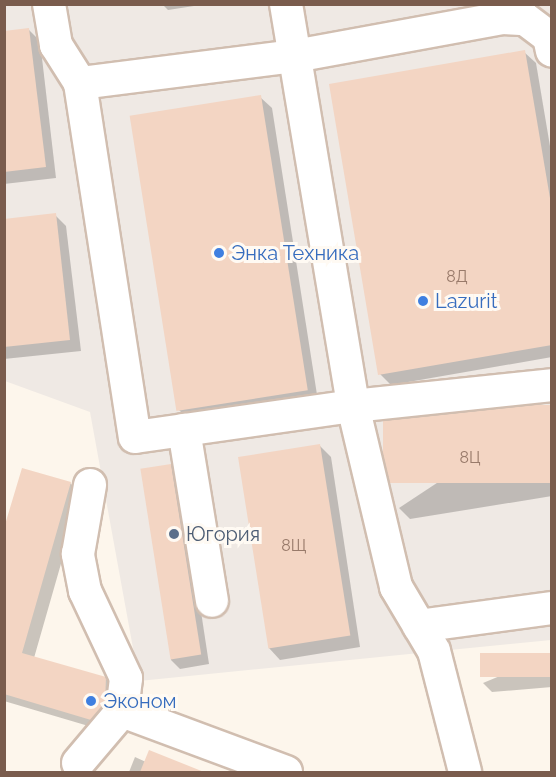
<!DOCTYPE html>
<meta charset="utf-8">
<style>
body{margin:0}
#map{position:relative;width:556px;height:777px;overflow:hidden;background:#fdf6ec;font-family:Raleway,sans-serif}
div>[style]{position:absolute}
.industrial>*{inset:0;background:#efe9e4}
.shadow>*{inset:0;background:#0003}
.building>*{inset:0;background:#f3d5c3;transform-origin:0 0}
.roads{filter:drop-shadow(2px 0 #d1beb0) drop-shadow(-2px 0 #d1beb0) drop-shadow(0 2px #d1beb0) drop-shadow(0 -2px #d1beb0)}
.minor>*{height:32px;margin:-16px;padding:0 16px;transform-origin:16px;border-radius:16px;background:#fff}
.dots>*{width:16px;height:16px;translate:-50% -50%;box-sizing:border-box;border:3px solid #fffaf3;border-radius:50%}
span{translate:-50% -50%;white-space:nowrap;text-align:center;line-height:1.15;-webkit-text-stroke:6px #fffaf3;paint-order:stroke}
.number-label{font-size:16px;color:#987a6a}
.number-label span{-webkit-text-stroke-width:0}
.shop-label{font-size:20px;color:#366cbe}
.left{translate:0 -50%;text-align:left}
.service-label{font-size:20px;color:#4e5e75}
.frame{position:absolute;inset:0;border:6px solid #7a5c4d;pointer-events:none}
</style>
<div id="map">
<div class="industrial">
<div style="clip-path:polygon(4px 5px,551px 5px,551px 640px,139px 681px,90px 412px,5px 381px)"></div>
</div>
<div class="shadow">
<div style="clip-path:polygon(162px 4px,207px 4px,168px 10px)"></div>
<div style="clip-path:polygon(28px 29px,40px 41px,56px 178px,4px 184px,4px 32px)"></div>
<div style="clip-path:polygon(524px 52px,536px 63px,552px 158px,552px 357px,391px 385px,380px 374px)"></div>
<div style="clip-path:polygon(260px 97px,272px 108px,318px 401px,190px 421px,179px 410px)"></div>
<div style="clip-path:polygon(55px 215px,66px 226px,81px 351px,4px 359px,4px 221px)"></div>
<div style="clip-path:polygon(552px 407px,552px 496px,410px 519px,399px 508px)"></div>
<div style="clip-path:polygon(320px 446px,331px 457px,360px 647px,280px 660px,269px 648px)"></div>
<div style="clip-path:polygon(171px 465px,180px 474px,209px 664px,180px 669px,171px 660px)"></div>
<div style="clip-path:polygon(70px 483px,81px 494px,34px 658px,105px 678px,116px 689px,102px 730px,4px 701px,4px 534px)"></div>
<div style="clip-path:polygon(552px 654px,552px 687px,492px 692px,483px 683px)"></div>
<div style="clip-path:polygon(135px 757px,146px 762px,179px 763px,188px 772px,129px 772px)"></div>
</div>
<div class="building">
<div style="clip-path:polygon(29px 28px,46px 167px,4px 172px,4px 31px)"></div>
<div style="clip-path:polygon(525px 50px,552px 210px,552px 345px,378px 375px,329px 84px)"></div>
<div style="left:261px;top:95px;width:299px;height:133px;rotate:81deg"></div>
<div style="clip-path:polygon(56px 213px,70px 340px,4px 347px,4px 219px)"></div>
<div style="left:552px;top:405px;width:78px;height:169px;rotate:90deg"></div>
<div style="left:320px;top:444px;width:194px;height:83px;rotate:81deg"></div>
<div style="left:171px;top:464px;width:193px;height:31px;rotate:81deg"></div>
<div style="clip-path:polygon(22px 468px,71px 482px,22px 653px,106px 677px,105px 703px,91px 720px,4px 694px,4px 528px)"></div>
<div style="left:552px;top:653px;width:24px;height:72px;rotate:90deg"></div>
<div style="clip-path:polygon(149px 750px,204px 772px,140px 772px)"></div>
</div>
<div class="roads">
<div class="minor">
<div style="left:49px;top:4px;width:42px;rotate:80.3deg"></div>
<div style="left:56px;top:45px;width:45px;rotate:57.7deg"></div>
<div style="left:80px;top:83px;width:358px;rotate:81.2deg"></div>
<div style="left:135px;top:437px;width:220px;rotate:-8.1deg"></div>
<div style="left:353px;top:406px;width:200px;rotate:-6deg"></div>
<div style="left:286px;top:4px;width:408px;rotate:80.5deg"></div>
<div style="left:353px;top:406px;width:186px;rotate:76.6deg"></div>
<div style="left:396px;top:587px;width:74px;rotate:59.3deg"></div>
<div style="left:434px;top:651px;width:125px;rotate:75.6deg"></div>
<div style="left:80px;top:83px;width:217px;rotate:-7.2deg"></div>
<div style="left:295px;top:56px;width:211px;rotate:-10.4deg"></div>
<div style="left:503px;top:18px;width:22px;rotate:3deg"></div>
<div style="left:525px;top:19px;width:30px;rotate:37deg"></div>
<div style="left:549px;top:37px;width:14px;rotate:78deg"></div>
<div style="left:184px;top:430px;width:173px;rotate:80.7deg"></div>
<div style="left:419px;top:626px;width:134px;rotate:-7.7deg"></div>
<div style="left:122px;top:711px;width:175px;rotate:20.4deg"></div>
<div style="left:78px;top:763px;width:68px;rotate:-49.8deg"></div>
<div style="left:122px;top:711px;width:33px;rotate:-83deg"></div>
<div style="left:126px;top:678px;width:96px;rotate:-115.2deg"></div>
<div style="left:85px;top:591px;width:38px;rotate:-101deg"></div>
<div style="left:78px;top:554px;width:70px;rotate:-80.1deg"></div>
</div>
</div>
<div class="dots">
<div style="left:219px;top:253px;background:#3f7fe0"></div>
<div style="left:423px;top:301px;background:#3f7fe0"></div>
<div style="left:174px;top:534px;background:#5c6f8a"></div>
<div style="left:91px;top:701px;background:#3f7fe0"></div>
</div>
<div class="number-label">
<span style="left:457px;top:277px">8Д</span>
<span style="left:470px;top:458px">8Ц</span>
<span style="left:294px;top:546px">8Щ</span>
</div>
<div class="shop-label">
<span class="left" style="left:231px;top:253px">Энка Техника</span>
<span class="left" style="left:435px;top:301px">Lazurit</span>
<span class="left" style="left:103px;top:701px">Эконом</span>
</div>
<div class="service-label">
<span class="left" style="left:186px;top:534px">Югория</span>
</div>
<div class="frame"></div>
</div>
